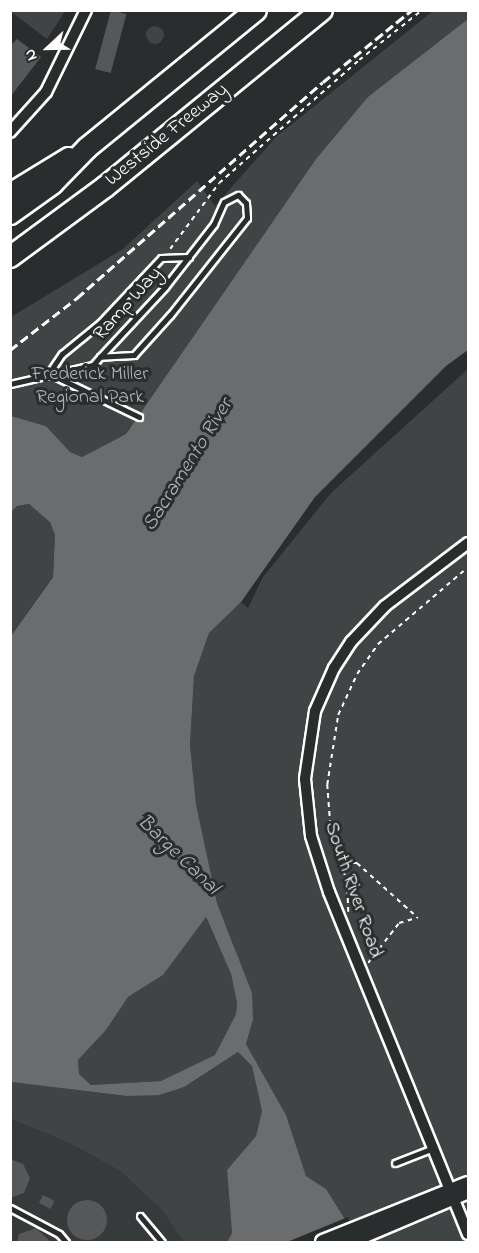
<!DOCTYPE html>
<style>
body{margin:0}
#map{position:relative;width:479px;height:1253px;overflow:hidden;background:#2a2d2e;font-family:"Indie Flower",sans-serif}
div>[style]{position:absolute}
.built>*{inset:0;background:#373a3b}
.green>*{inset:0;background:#414445}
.round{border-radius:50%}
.water>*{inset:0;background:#6a6c6d}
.pier>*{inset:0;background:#2a2d2e}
.building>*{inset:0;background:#555758;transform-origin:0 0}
.path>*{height:1.5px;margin-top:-0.75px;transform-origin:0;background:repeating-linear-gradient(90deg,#fff 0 4.5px,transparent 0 9px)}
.roads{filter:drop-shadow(2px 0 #fff) drop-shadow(-2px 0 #fff) drop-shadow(0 2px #fff) drop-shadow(0 -2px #fff)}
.service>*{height:5px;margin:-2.5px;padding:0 2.5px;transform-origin:2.5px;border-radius:2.5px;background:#2a2d2e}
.minor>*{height:10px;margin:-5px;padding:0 5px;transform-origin:5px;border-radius:5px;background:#2a2d2e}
.tertiary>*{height:14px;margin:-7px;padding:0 7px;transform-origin:7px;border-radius:7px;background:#2a2d2e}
.motorway>*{height:20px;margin:-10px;padding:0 10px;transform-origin:10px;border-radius:10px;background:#2a2d2e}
.rail>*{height:3px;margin-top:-1.5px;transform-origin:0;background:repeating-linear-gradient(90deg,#fff 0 9px,transparent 0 13.5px)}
span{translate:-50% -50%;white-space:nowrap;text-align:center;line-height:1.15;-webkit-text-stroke:6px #2a2d2e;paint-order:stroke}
.street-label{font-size:20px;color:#fff}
.park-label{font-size:20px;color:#b3b4b5}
.water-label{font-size:21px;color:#b4b6b6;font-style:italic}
.frame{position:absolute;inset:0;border:12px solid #fff;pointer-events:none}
.north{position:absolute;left:18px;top:18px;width:60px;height:60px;-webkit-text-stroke:4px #2a2d2e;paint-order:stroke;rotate:248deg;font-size:16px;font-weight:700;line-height:24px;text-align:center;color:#fff}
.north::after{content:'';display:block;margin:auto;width:21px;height:27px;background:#fff;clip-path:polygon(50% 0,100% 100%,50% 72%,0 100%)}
</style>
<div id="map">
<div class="built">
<div style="clip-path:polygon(10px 1119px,71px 1144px,120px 1171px,161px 1209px,184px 1242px,11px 1242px)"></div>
</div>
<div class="green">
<div style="clip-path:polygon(10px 11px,11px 10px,65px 11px,47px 39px)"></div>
<div style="clip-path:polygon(433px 11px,468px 11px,468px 19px,346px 125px,316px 159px,126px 434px,82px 457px,70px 452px,46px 426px,11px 416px,11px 317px,123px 249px,197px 181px,215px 206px,276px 137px)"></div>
<div class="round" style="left:146px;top:26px;width:18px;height:18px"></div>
<div style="clip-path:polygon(468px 369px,468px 1242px,353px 1242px,350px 1227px,326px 1189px,306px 1176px,286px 1115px,246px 1044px,253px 1020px,235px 948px,217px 903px,196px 804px,190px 745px,194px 676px,209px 633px,241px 602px,248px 608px,263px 577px,331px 493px)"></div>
<div style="clip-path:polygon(29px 504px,51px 522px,55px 535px,53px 576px,11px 636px,10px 512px,17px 506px)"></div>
<div style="clip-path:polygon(205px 916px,231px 974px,237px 1003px,236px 1014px,215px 1055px,161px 1081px,91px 1085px,79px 1074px,78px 1060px,106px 1030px,128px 997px,163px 975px)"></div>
<div style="clip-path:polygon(238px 1052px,252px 1066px,262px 1111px,256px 1136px,227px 1170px,232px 1233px,227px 1242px,184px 1242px,161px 1209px,120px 1171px,71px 1144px,11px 1119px,11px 1082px,127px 1096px,184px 1087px)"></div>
</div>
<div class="water">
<div style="clip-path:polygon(evenodd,468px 19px,468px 350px,446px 366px,315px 497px,241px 602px,209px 633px,194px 676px,190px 745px,196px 804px,217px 903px,252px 993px,253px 1020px,246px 1044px,286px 1115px,306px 1176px,326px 1189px,350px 1227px,353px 1242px,227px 1242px,232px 1233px,227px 1170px,256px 1136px,262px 1111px,252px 1066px,238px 1052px,184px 1087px,159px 1095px,127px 1096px,11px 1082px,11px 636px,53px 577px,55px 535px,50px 522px,29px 504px,17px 506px,11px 512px,11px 416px,46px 426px,70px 452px,82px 457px,126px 434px,316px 159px,368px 97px,468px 19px,206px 917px,231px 974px,237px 1003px,236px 1014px,215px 1055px,161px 1081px,91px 1085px,79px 1074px,78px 1060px,106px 1030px,128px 997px,163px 975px,206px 917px)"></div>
</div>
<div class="pier">
<div style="clip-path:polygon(348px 1217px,356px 1242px,287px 1242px)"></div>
</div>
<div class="building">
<div style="left:111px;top:10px;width:16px;height:61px;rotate:15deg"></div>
<div style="clip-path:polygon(17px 39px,41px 57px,10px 97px,10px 46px)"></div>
<div style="clip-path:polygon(10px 1159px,23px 1164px,30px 1178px,24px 1193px,10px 1198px)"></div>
<div style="left:43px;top:1195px;width:13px;height:9px;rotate:27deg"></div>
<div class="round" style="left:67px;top:1200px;width:40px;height:40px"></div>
<div style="clip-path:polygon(36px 1228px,51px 1242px,17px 1242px,19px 1234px)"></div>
</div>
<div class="path">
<div style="left:170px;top:249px;width:82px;rotate:-53.4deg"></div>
<div style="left:219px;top:183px;width:186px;rotate:-41.3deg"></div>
<div style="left:359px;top:60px;width:80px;rotate:-38.4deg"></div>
<div style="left:344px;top:863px;width:13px"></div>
<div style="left:357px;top:863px;width:82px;rotate:42deg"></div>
<div style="left:348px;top:912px;width:28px;rotate:-92deg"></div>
<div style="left:347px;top:884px;width:61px;rotate:-106.1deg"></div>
<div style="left:330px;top:825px;width:40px;rotate:-94.3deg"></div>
<div style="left:327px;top:785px;width:71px;rotate:-81.1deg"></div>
<div style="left:338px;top:715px;width:45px;rotate:-65.1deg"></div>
<div style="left:357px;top:674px;width:37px;rotate:-55deg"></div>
<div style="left:378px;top:644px;width:118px;rotate:-40.5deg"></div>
<div style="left:368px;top:963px;width:51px;rotate:-52.2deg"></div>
<div style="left:399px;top:923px;width:19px;rotate:-16deg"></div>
</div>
<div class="roads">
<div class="service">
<div style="left:49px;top:373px;width:23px;rotate:-56deg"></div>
<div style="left:62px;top:354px;width:49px;rotate:-39.2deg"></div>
<div style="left:100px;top:323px;width:89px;rotate:-46.8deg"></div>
<div style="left:161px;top:258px;width:28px;rotate:-2deg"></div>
<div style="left:50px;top:374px;width:99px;rotate:25.8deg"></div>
<div style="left:10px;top:384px;width:85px;rotate:-12.9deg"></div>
<div style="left:93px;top:365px;width:11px;rotate:-49deg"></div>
<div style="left:100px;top:357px;width:96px;rotate:-47.1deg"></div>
<div style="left:165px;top:287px;width:80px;rotate:-52.1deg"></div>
<div style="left:214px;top:224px;width:24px;rotate:-66deg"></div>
<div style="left:224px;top:202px;width:16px;rotate:-27deg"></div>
<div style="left:238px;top:195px;width:11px;rotate:45deg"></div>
<div style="left:246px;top:203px;width:15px;rotate:86deg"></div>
<div style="left:247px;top:218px;width:124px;rotate:128.4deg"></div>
<div style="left:170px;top:315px;width:54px;rotate:132deg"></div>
<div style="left:134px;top:355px;width:34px;rotate:177deg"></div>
<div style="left:395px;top:1163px;width:41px;rotate:-21.5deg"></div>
<div style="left:10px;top:1208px;width:55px;rotate:28deg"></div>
<div style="left:59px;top:1234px;width:11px;rotate:49deg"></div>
<div style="left:140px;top:1216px;width:34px;rotate:50deg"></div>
</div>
<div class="minor">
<div style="left:10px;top:132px;width:54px;rotate:-48deg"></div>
<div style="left:46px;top:92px;width:91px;rotate:-64deg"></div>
<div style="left:468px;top:543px;width:104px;rotate:142.8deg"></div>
<div style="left:385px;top:606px;width:50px;rotate:133.4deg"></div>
<div style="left:351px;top:642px;width:31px;rotate:123deg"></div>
<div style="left:334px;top:668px;width:47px;rotate:113.8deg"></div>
<div style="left:315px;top:711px;width:69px;rotate:98.4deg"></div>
<div style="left:305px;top:779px;width:57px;rotate:84deg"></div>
<div style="left:311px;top:836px;width:59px;rotate:72.2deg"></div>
<div style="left:329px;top:892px;width:369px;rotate:67.9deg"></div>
</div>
<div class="tertiary">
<div style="left:323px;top:1242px;width:156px;rotate:-21.8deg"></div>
<div style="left:348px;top:1242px;width:130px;rotate:-23deg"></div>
</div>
<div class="motorway">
<div style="left:10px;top:194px;width:69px;rotate:-31.4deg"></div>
<div style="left:10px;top:214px;width:52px;rotate:-35.5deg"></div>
<div style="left:52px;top:184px;width:50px;rotate:-45.8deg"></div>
<div style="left:87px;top:148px;width:218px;rotate:-39.2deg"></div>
<div style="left:10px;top:257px;width:118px;rotate:-36.4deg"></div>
<div style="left:105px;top:187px;width:280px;rotate:-39.2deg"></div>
</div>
</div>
<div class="rail">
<div style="left:10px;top:350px;width:85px;rotate:-37.8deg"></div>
<div style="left:77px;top:298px;width:327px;rotate:-41.3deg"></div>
<div style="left:323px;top:82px;width:114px;rotate:-39deg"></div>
</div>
<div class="street-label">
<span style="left:167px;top:135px;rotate:-39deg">Westside Freeway</span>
<span style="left:128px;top:304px;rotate:-48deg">Ramp Way</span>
<span style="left:353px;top:890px;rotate:71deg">South River Road</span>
</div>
<div class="park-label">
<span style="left:90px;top:386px">Frederick Miller<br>Regional Park</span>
</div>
<div class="water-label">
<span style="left:188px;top:465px;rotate:-58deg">Sacramento River</span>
<span style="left:178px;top:855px;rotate:44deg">Barge Canal</span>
</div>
<div class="frame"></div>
<div class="north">N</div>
</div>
